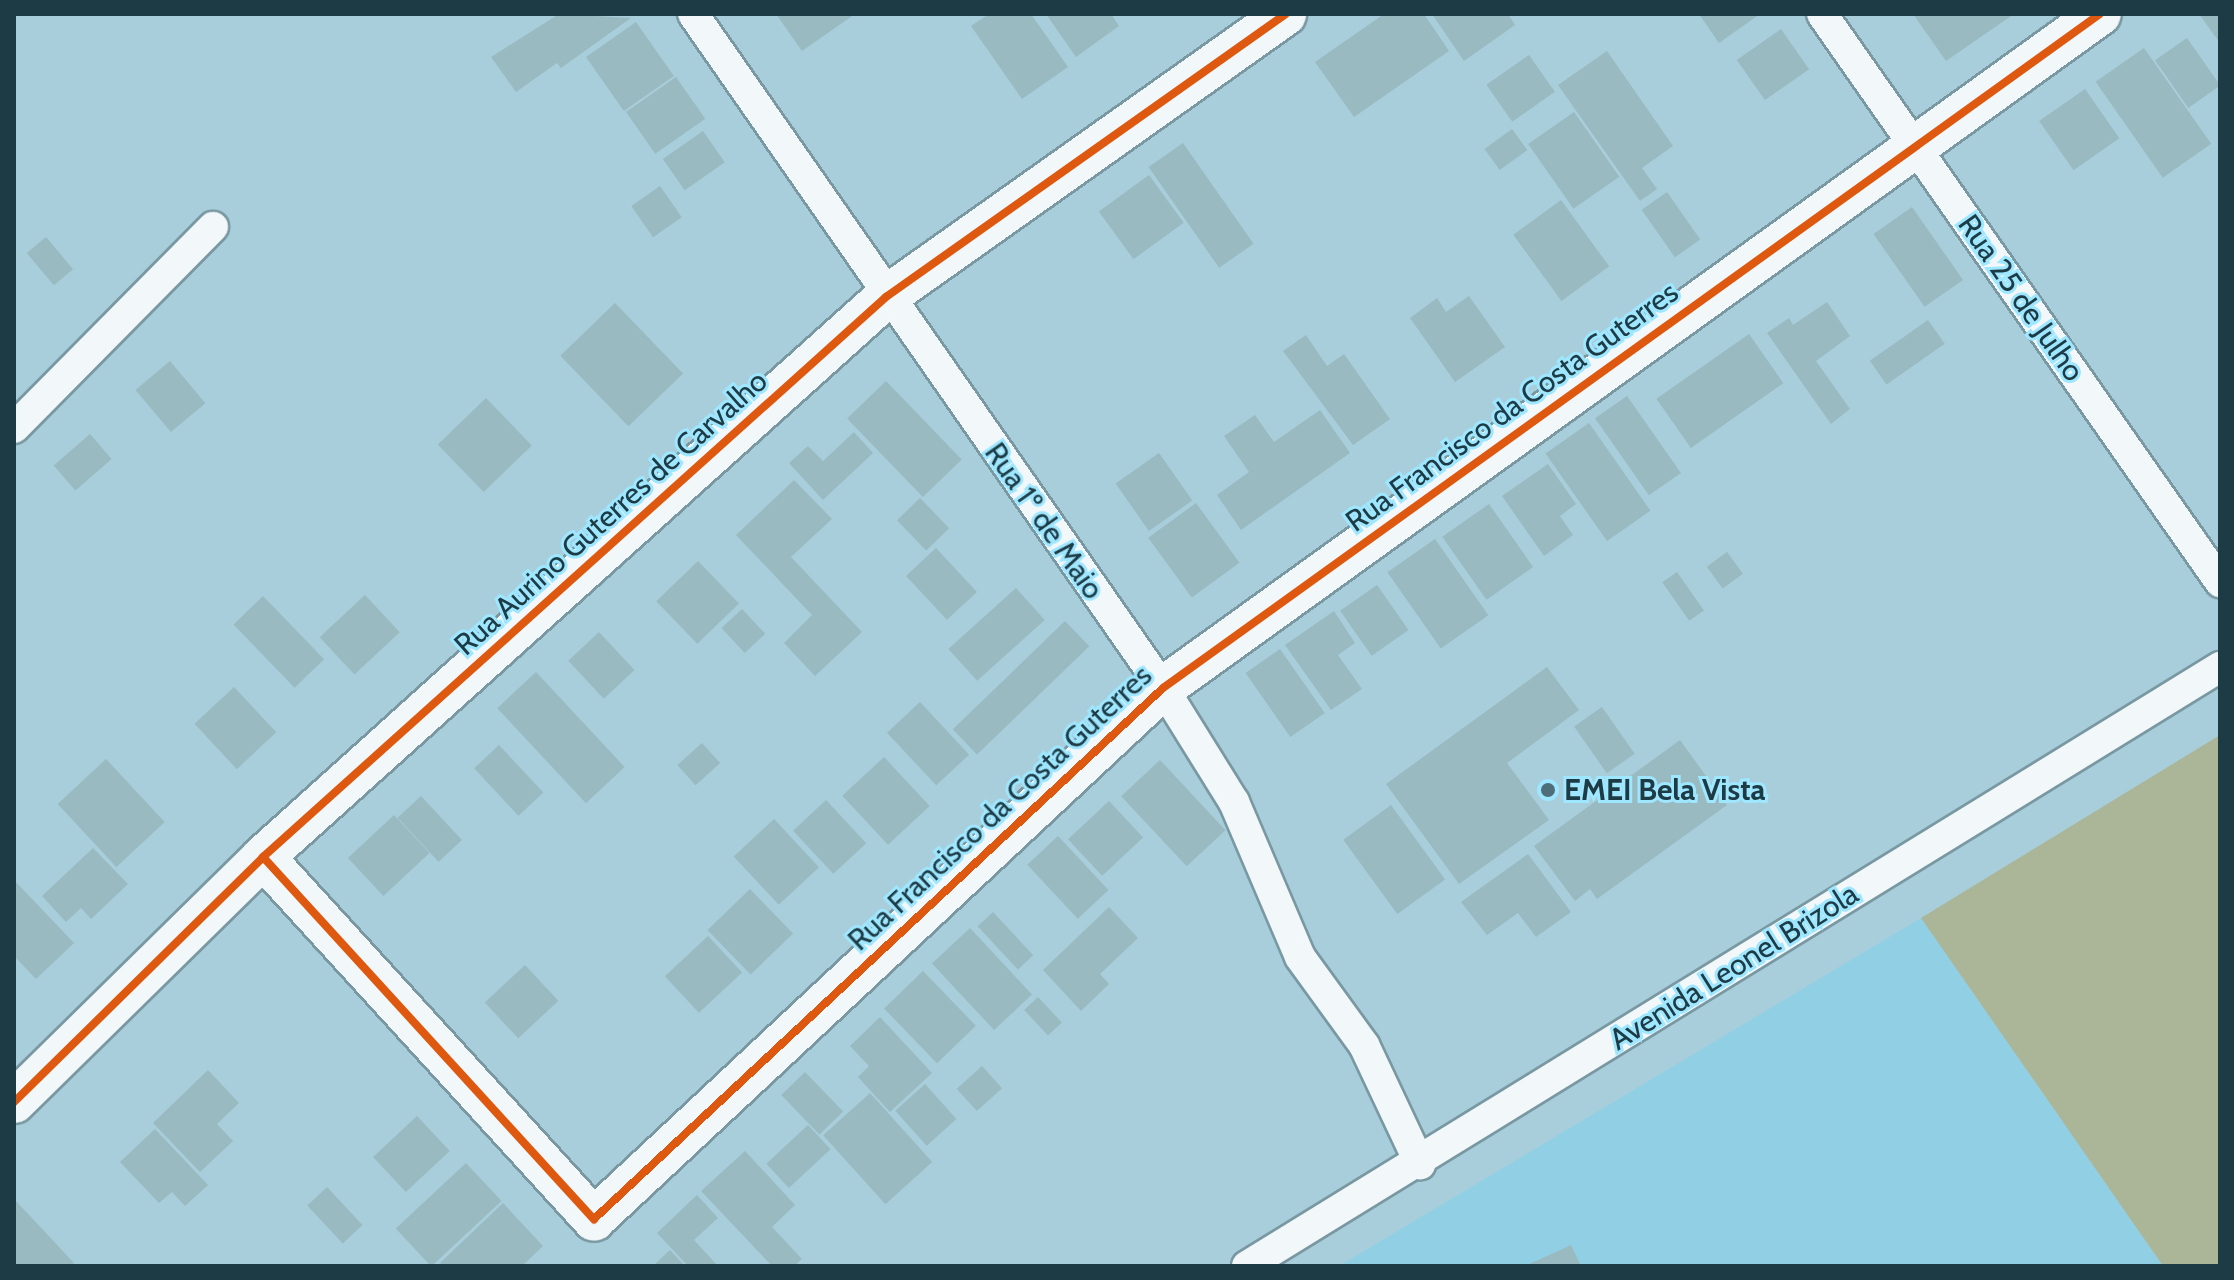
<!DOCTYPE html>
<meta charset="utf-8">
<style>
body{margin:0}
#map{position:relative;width:2234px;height:1280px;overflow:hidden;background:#a8cedb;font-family:Cabin,sans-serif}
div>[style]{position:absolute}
.built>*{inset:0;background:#91d0e4}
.green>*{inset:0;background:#aab697}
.building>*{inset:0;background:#99bac0;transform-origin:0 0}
.roads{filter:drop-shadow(2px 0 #7998a2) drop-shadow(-2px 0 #7998a2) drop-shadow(0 2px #7998a2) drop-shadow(0 -2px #7998a2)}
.street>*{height:30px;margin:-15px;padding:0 15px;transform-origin:15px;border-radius:15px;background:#f2f8fa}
.secondary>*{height:42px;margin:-21px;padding:0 21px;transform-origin:21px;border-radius:21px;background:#f2f8fa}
.cycleway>*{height:8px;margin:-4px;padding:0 4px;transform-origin:4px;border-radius:4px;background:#de580f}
.dots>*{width:22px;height:22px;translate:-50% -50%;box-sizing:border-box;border:4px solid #9fe6ff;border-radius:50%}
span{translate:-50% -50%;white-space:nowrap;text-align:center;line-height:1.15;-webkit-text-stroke:6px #9fe6ff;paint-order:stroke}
.street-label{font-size:30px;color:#1d3b45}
.poi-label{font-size:30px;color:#1d3b45;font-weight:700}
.left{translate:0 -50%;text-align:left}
.frame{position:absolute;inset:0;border:16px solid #1d3b45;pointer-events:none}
</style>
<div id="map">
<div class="built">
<div style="clip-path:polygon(1921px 918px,2163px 1266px,1339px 1266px)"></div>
</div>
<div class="green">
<div style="clip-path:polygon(2220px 735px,2220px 1266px,2163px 1266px,1921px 918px)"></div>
</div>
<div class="building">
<div style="clip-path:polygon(559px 14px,631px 18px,561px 68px,557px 63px,516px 92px,491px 57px)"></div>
<div style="clip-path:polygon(776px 14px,855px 14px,802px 51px)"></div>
<div style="clip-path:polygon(989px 14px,1031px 14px,1068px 67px,1022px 99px,971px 26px)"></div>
<div style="clip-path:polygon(1046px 14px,1111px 14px,1119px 26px,1076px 57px)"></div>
<div style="clip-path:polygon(1384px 14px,1424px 14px,1449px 51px,1354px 117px,1315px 62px)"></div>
<div style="clip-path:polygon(1432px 14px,1508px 14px,1515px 25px,1464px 61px)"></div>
<div style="clip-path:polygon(1699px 14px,1760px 14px,1719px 43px)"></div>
<div style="clip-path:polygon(1913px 14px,2014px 14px,1946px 61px)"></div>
<div style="clip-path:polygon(2199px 14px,2220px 14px,2220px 43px)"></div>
<div style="left:636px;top:22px;width:66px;height:61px;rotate:55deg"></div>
<div style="left:1781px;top:29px;width:49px;height:54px;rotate:55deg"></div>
<div style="left:2187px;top:38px;width:58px;height:39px;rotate:55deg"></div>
<div style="left:2144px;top:48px;width:117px;height:59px;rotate:55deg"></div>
<div style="clip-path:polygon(1607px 51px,1673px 146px,1642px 168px,1657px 189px,1640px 201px,1558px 85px)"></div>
<div style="left:1529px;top:55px;width:45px;height:52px;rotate:55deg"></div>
<div style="left:676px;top:77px;width:51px;height:61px;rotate:55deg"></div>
<div style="left:2085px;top:89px;width:60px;height:56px;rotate:55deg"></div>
<div style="left:1574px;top:112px;width:79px;height:56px;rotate:55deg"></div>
<div style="left:1512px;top:129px;width:26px;height:34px;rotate:54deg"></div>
<div style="left:703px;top:131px;width:38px;height:49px;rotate:55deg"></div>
<div style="left:1183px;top:143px;width:123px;height:42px;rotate:55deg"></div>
<div style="left:1149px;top:175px;width:59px;height:62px;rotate:54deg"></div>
<div style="left:660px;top:186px;width:38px;height:35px;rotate:55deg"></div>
<div style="left:1667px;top:192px;width:58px;height:31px;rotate:55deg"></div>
<div style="left:1561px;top:200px;width:82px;height:59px;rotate:54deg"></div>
<div style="left:1912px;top:207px;width:89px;height:47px;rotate:55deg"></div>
<div style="left:46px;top:237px;width:42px;height:25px;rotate:50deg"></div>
<div style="clip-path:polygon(1469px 296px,1505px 347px,1455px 382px,1410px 318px,1437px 298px,1446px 312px)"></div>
<div style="clip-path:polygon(1827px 302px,1850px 336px,1816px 361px,1850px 409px,1831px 424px,1767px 333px,1789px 318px,1793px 325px)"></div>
<div style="left:615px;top:303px;width:98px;height:76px;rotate:46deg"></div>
<div style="left:1928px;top:320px;width:29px;height:71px;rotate:55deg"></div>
<div style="left:1749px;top:334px;width:60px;height:113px;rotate:55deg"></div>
<div style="clip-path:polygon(1306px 335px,1327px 366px,1344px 354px,1390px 419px,1353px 445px,1283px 351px)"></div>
<div style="left:170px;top:361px;width:55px;height:45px;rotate:50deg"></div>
<div style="left:886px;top:381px;width:109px;height:54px;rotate:46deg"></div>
<div style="left:1627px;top:396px;width:94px;height:39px;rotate:55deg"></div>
<div style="left:486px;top:398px;width:66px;height:67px;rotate:46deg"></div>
<div style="clip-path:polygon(1320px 410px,1350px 453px,1241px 530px,1217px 495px,1249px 472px,1224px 436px,1255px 415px,1274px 442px)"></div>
<div style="left:1589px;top:423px;width:107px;height:53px;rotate:55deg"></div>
<div style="clip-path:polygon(854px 432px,873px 453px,823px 500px,789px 463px,808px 446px,823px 461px)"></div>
<div style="left:90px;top:434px;width:33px;height:48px;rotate:49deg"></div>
<div style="left:1159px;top:453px;width:58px;height:53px;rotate:55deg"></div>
<div style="clip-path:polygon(1548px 464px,1576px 504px,1560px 516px,1573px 535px,1544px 556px,1502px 496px)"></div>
<div style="clip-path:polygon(794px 480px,832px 519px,791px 557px,862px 632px,815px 676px,784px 643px,812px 615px,736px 535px)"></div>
<div style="left:920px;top:498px;width:42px;height:32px;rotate:46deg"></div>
<div style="left:1196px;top:503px;width:74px;height:59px;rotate:54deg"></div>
<div style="left:1489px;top:504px;width:77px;height:57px;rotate:55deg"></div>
<div style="left:1435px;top:539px;width:93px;height:58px;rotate:55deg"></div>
<div style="left:936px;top:548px;width:60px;height:41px;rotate:47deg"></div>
<div style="left:1727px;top:552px;width:27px;height:25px;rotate:54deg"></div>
<div style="left:698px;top:561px;width:59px;height:58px;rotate:46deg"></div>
<div style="left:1677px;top:572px;width:47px;height:18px;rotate:55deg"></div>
<div style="left:1377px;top:585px;width:55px;height:45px;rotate:55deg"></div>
<div style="left:1016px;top:588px;width:43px;height:91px;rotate:48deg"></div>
<div style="left:365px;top:595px;width:51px;height:62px;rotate:47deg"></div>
<div style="left:263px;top:596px;width:88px;height:41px;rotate:46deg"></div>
<div style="left:742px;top:609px;width:34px;height:28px;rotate:47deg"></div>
<div style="clip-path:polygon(1334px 611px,1355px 643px,1338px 655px,1362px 689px,1331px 710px,1285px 645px)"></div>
<div style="left:1065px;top:621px;width:35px;height:156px;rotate:46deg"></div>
<div style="left:599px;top:632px;width:52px;height:42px;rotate:47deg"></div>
<div style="left:1280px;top:649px;width:78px;height:42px;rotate:55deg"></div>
<div style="clip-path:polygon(1547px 667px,1579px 710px,1507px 763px,1549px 820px,1459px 884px,1386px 784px)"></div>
<div style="left:536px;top:672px;width:130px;height:53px;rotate:47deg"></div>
<div style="left:234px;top:687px;width:62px;height:54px;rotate:47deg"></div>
<div style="left:920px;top:702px;width:72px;height:45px;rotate:47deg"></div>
<div style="left:1602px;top:707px;width:57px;height:34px;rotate:55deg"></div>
<div style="clip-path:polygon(1680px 740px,1727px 805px,1597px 899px,1590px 889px,1575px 901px,1534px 846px)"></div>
<div style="left:702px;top:743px;width:27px;height:33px;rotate:48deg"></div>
<div style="left:499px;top:745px;width:65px;height:34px;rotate:47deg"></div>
<div style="left:884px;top:757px;width:67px;height:57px;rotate:47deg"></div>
<div style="left:106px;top:759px;width:86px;height:66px;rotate:47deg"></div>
<div style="left:1160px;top:760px;width:96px;height:53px;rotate:47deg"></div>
<div style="left:421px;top:796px;width:60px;height:32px;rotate:47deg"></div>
<div style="left:826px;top:800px;width:59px;height:45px;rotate:47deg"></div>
<div style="left:1109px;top:801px;width:50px;height:56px;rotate:47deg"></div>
<div style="left:1391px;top:805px;width:92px;height:59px;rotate:54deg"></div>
<div style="left:394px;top:815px;width:52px;height:63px;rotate:47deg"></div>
<div style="left:774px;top:819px;width:66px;height:55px;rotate:47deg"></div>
<div style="left:1058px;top:836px;width:74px;height:42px;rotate:47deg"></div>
<div style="clip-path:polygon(93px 848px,128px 884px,91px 919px,81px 908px,66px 922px,42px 896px)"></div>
<div style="clip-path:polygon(1528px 854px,1571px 912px,1536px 937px,1518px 913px,1487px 935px,1461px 902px)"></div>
<div style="clip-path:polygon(14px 880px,74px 943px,36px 979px,14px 956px)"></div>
<div style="left:750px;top:889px;width:62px;height:59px;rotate:46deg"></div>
<div style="clip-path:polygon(1109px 907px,1138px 938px,1100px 974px,1109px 984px,1081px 1011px,1043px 970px)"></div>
<div style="left:993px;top:912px;width:59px;height:21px;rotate:47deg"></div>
<div style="left:970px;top:928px;width:91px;height:52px;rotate:47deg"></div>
<div style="left:708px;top:936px;width:50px;height:59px;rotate:47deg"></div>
<div style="left:525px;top:965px;width:49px;height:55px;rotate:47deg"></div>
<div style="left:923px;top:971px;width:76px;height:54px;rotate:46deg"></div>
<div style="left:1038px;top:997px;width:35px;height:19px;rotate:47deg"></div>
<div style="clip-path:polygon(880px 1017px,932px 1073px,890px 1112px,858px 1077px,869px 1066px,850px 1046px)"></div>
<div style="left:982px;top:1066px;width:30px;height:34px;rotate:48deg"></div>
<div style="clip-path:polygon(208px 1070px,239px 1103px,217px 1124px,233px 1141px,200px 1172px,153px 1123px)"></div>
<div style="left:805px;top:1072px;width:55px;height:33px;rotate:46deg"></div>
<div style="left:925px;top:1084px;width:47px;height:40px;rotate:48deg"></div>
<div style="left:870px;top:1093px;width:93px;height:63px;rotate:48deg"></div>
<div style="left:417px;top:1116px;width:48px;height:60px;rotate:47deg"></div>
<div style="left:808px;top:1125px;width:33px;height:57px;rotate:47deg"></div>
<div style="clip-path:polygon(155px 1129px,208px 1185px,185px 1206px,172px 1192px,159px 1203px,120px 1162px)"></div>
<div style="clip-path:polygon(745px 1151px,795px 1205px,772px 1227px,802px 1259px,794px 1266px,772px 1266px,701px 1191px)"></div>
<div style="left:466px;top:1163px;width:52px;height:96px;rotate:47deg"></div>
<div style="left:327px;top:1187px;width:52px;height:27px;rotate:47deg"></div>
<div style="clip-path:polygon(697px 1195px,718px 1218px,694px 1240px,718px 1266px,688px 1266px,657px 1233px)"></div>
<div style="clip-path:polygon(16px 1201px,74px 1263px,70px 1266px,14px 1266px)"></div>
<div style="clip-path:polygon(503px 1203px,543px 1246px,522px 1266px,443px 1266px,440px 1263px)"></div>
<div style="clip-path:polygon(1571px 1245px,1581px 1266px,1525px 1266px)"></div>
<div style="clip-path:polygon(670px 1250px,685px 1266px,653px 1266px)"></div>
</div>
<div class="roads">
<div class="street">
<div style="left:693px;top:14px;width:822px;rotate:55.11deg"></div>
<div style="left:1163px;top:688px;width:134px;rotate:58.1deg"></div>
<div style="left:1234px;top:802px;width:168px;rotate:66.9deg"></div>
<div style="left:1300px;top:957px;width:109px;rotate:54deg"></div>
<div style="left:1364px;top:1045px;width:132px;rotate:64.8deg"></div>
<div style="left:1822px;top:14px;width:694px;rotate:54.98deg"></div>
<div style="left:14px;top:428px;width:283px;rotate:-45.3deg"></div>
<div style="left:1247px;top:1266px;width:1143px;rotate:-31.62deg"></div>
</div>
<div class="secondary">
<div style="left:263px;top:857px;width:491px;rotate:47.6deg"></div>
<div style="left:594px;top:1219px;width:778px;rotate:-43.02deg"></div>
<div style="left:1163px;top:688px;width:1154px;rotate:-35.73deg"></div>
<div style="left:14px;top:1102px;width:349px;rotate:-44.5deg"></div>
<div style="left:263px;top:857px;width:838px;rotate:-41.95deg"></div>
<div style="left:886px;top:297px;width:489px;rotate:-35.3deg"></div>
</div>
</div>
<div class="cycleway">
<div style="left:263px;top:857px;width:491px;rotate:47.6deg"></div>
<div style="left:594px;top:1219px;width:778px;rotate:-43.02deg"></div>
<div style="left:1163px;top:688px;width:1154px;rotate:-35.73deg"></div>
<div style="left:14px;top:1102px;width:349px;rotate:-44.5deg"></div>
<div style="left:263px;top:857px;width:838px;rotate:-41.95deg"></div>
<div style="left:886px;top:297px;width:489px;rotate:-35.3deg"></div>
</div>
<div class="dots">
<div style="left:1548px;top:790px;background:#4e6e7a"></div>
</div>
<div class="street-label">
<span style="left:2021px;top:298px;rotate:55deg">Rua 25 de Julho</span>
<span style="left:1512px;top:407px;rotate:-36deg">Rua Francisco da Costa Guterres</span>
<span style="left:611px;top:513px;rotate:-42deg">Rua Aurino Guterres de Carvalho</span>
<span style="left:1044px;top:521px;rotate:55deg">Rua 1º de Maio</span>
<span style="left:1000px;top:808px;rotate:-43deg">Rua Francisco da Costa Guterres</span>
<span style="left:1734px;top:967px;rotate:-32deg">Avenida Leonel Brizola</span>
</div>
<div class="poi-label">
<span class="left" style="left:1564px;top:790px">EMEI Bela Vista</span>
</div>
<div class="frame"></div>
</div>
